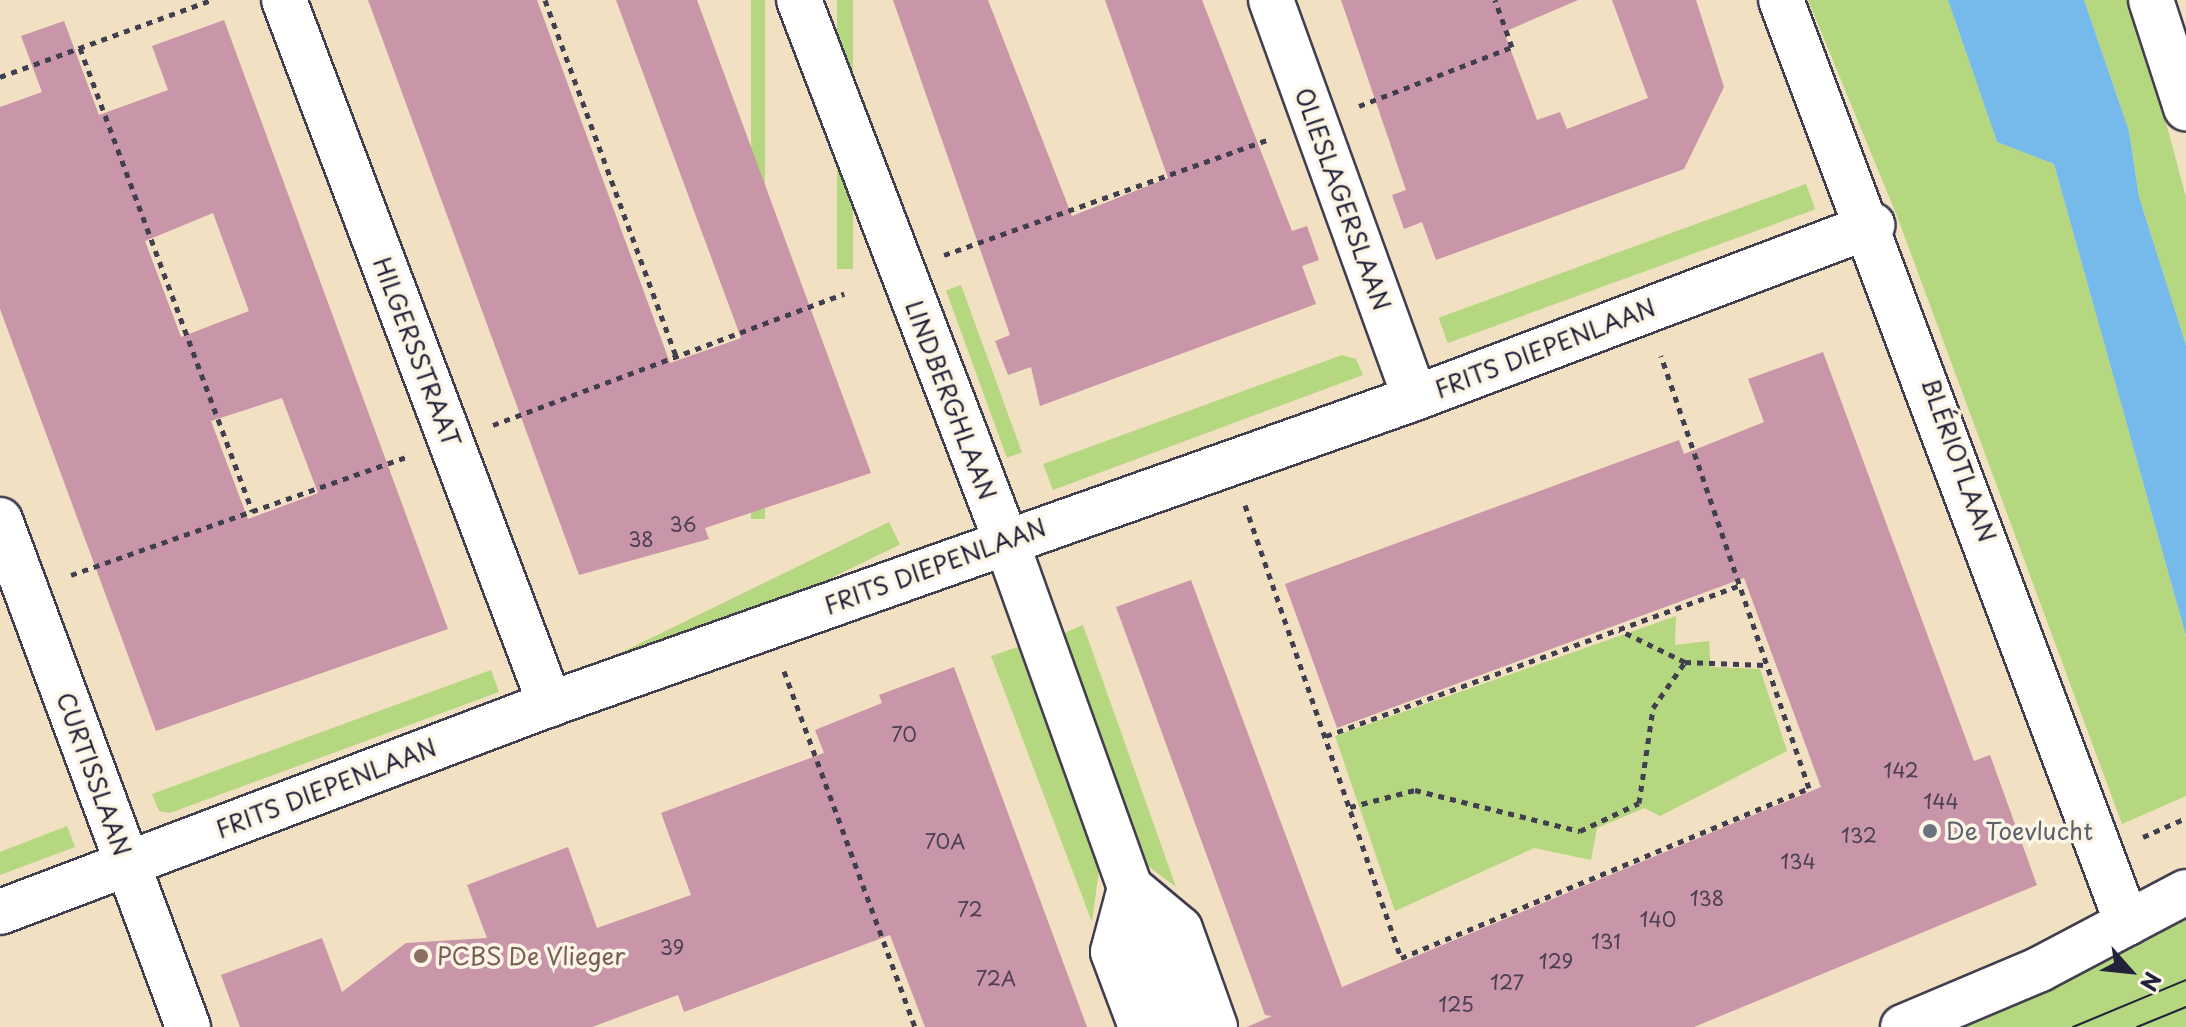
<!DOCTYPE html>
<meta charset="utf-8">
<style>
body{margin:0}
#map{position:relative;width:2186px;height:1027px;overflow:hidden;background:#f2e0c2;font-family:"Playpen Sans",sans-serif}
div>[style]{position:absolute}
.green>*{inset:0;background:#b4d77f;transform-origin:0 0}
.water>*{inset:0;background:#75baeb}
.building>*{inset:0;background:#c995a8}
.path>*{height:5px;margin-top:-2.5px;transform-origin:0;background:repeating-linear-gradient(90deg,#413e4f 0 6px,transparent 0 12px)}
.roads{filter:drop-shadow(2px 0 #413e4f) drop-shadow(-2px 0 #413e4f) drop-shadow(0 2px #413e4f) drop-shadow(0 -2px #413e4f)}
.minor>*{height:44px;margin:-22px;padding:0 22px;transform-origin:22px;border-radius:22px;background:#fff}
.major>*{height:44px;margin:-22px;padding:0 22px;transform-origin:22px;border-radius:22px;background:#fff}
.tram>*{height:2px;margin:-1px;padding:0 1px;transform-origin:1px;border-radius:1px;background:#22223b}
.dots>*{width:22px;height:22px;translate:-50% -50%;box-sizing:border-box;border:4px solid #fcf5e5;border-radius:50%}
span{translate:-50% -50%;white-space:nowrap;text-align:center;line-height:1.15;-webkit-text-stroke:7px #fcf5e5;paint-order:stroke}
.number-label{font-size:20px;color:#4c3f56}
.number-label span{-webkit-text-stroke-width:0}
.street-label{font-size:24px;color:#22223b}
.worship-label{font-size:24px;color:#5b616d}
.left{translate:0 -50%;text-align:left}
.education-label{font-size:24px;color:#785e54}
.north{position:absolute;left:2090px;top:931px;width:80px;height:80px;-webkit-text-stroke:6px #fcf5e5;paint-order:stroke;rotate:117deg;font-size:22px;font-weight:700;line-height:32px;text-align:center;color:#22223b}
.north::after{content:'';display:block;margin:auto;width:28px;height:36px;background:#22223b;clip-path:polygon(50% 0,100% 100%,50% 72%,0 100%)}
</style>
<div id="map">
<div class="green">
<div style="left:751px;top:0;width:14px;height:519px"></div>
<div style="left:837px;top:0;width:16px;height:269px"></div>
<div style="clip-path:polygon(1808px 0,1948px 0,1997px 142px,2054px 164px,2186px 636px,2186px 796px,2122px 824px,1897px 216px)"></div>
<div style="clip-path:polygon(2084px 0,2133px 0,2186px 197px,2186px 345px,2139px 197px,2129px 131px)"></div>
<div style="left:1806px;top:184px;width:27px;height:391px;rotate:70deg"></div>
<div style="left:961px;top:285px;width:178px;height:16px;rotate:70deg"></div>
<div style="clip-path:polygon(1342px 355px,1356px 359px,1363px 375px,1053px 490px,1043px 464px)"></div>
<div style="left:889px;top:522px;width:25px;height:335px;rotate:64deg"></div>
<div style="clip-path:polygon(1676px 616px,1675px 645px,1709px 641px,1711px 667px,1760px 669px,1787px 751px,1660px 816px,1644px 808px,1597px 828px,1591px 860px,1534px 848px,1395px 911px,1335px 736px)"></div>
<div style="clip-path:polygon(1083px 625px,1176px 887px,1136px 857px,1057px 636px)"></div>
<div style="clip-path:polygon(1018px 647px,1099px 870px,1092px 922px,991px 656px)"></div>
<div style="clip-path:polygon(491px 670px,499px 692px,170px 813px,159px 811px,152px 794px)"></div>
<div style="clip-path:polygon(67px 826px,75px 847px,0 875px,0 852px)"></div>
<div style="clip-path:polygon(2186px 907px,2186px 1027px,1937px 1027px)"></div>
</div>
<div class="water">
<div style="clip-path:polygon(1948px 0,2084px 0,2129px 131px,2139px 197px,2186px 345px,2186px 636px,2054px 164px,1997px 142px)"></div>
</div>
<div class="building">
<div style="clip-path:polygon(368px 0,537px 0,670px 363px,741px 338px,616px 0,697px 0,871px 473px,705px 528px,709px 539px,579px 575px)"></div>
<div style="clip-path:polygon(893px 0,988px 0,1072px 216px,1168px 178px,1105px 0,1202px 0,1292px 231px,1307px 226px,1319px 260px,1302px 266px,1316px 304px,1040px 406px,1031px 367px,1008px 375px,995px 341px,1010px 335px)"></div>
<div style="clip-path:polygon(1341px 0,1578px 0,1504px 32px,1537px 120px,1560px 112px,1567px 129px,1648px 98px,1612px 0,1696px 0,1724px 87px,1684px 169px,1436px 260px,1422px 222px,1404px 229px,1392px 195px,1406px 190px)"></div>
<div style="clip-path:polygon(evenodd,224px 20px,448px 629px,156px 731px,0 309px,0 107px,42px 92px,21px 36px,64px 21px,99px 115px,168px 90px,152px 46px,224px 20px,213px 213px,249px 311px,181px 337px,145px 241px,213px 213px,224px 20px,282px 398px,318px 493px,248px 519px,211px 421px,282px 398px)"></div>
<div style="clip-path:polygon(1823px 352px,1974px 761px,1990px 755px,2037px 885px,1694px 1027px,1247px 1027px,1272px 1016px,1265px 1015px,1116px 607px,1191px 580px,1342px 987px,1821px 787px,1744px 578px,1337px 728px,1285px 584px,1679px 440px,1684px 454px,1764px 422px,1748px 379px)"></div>
<div style="clip-path:polygon(954px 667px,1087px 1027px,925px 1027px,890px 935px,684px 1012px,678px 995px,592px 1027px,240px 1027px,221px 975px,322px 938px,342px 992px,406px 943px,487px 938px,467px 885px,568px 847px,597px 928px,691px 895px,661px 813px,824px 753px,815px 730px,882px 703px,879px 695px)"></div>
</div>
<div class="path">
<div style="left:545px;top:0;width:379px;rotate:69.8deg"></div>
<div style="left:80px;top:48px;width:494px;rotate:69.6deg"></div>
<div style="left:0;top:77px;width:226px;rotate:-20deg"></div>
<div style="left:1359px;top:106px;width:164px;rotate:-21.1deg"></div>
<div style="left:1512px;top:47px;width:50px;rotate:-109.9deg"></div>
<div style="left:944px;top:255px;width:346px;rotate:-19.6deg"></div>
<div style="left:493px;top:425px;width:375px;rotate:-20.5deg"></div>
<div style="left:1245px;top:505px;width:479px;rotate:71deg"></div>
<div style="left:1401px;top:958px;width:442px;rotate:-22.6deg"></div>
<div style="left:1809px;top:788px;width:457px;rotate:-108.9deg"></div>
<div style="left:71px;top:575px;width:358px;rotate:-19.4deg"></div>
<div style="left:1685px;top:662px;width:81px;rotate:2.1deg"></div>
<div style="left:784px;top:671px;width:379px;rotate:69.8deg"></div>
<div style="left:1326px;top:736px;width:438px;rotate:-20deg"></div>
<div style="left:1350px;top:807px;width:67px;rotate:-14.7deg"></div>
<div style="left:1415px;top:790px;width:170px;rotate:14deg"></div>
<div style="left:1580px;top:831px;width:65px;rotate:-25.4deg"></div>
<div style="left:1639px;top:803px;width:96px;rotate:-81.6deg"></div>
<div style="left:1653px;top:708px;width:56px;rotate:-55.2deg"></div>
<div style="left:1685px;top:662px;width:73px;rotate:-154.1deg"></div>
<div style="left:2143px;top:837px;width:47px;rotate:-23.8deg"></div>
</div>
<div class="roads">
<div class="minor">
<div style="left:284px;top:0;width:753px;rotate:69.3deg"></div>
<div style="left:799px;top:0;width:579px;rotate:69.06deg"></div>
<div style="left:1006px;top:541px;width:516px;rotate:70.3deg"></div>
<div style="left:1271px;top:0;width:423px;rotate:70.1deg"></div>
<div style="left:1781px;top:0;width:986px;rotate:69.45deg"></div>
<div style="left:0;top:520px;width:541px;rotate:69.65deg"></div>
<div style="left:1130px;top:888px;width:66px;rotate:104.9deg"></div>
<div style="left:1113px;top:952px;width:80px;rotate:69.5deg"></div>
<div style="left:1132px;top:889px;width:62px;rotate:39.8deg"></div>
<div style="left:1180px;top:929px;width:104px;rotate:70.3deg"></div>
<div style="left:0;top:912px;width:588px;rotate:-20.72deg"></div>
<div style="left:550px;top:704px;width:918px;rotate:-19.48deg"></div>
<div style="left:1415px;top:398px;width:489px;rotate:-20.7deg"></div>
<div style="left:1903px;top:1027px;width:149px;rotate:-22.9deg"></div>
<div style="left:2040px;top:969px;width:165px;rotate:-27.8deg"></div>
</div>
<div class="major">
<div style="left:2151px;top:0;width:114px;rotate:72deg"></div>
</div>
</div>
<div class="tram">
<div style="left:2073px;top:1027px;width:122px;rotate:-22.6deg"></div>
<div style="left:2137px;top:1027px;width:53px;rotate:-22.2deg"></div>
</div>
<div class="dots">
<div style="left:1930px;top:831px;background:#6b7280"></div>
<div style="left:421px;top:956px;background:#8d6e63"></div>
</div>
<div class="number-label">
<span style="left:683px;top:524px">36</span>
<span style="left:641px;top:539px">38</span>
<span style="left:904px;top:734px">70</span>
<span style="left:1901px;top:770px">142</span>
<span style="left:1941px;top:801px">144</span>
<span style="left:1859px;top:835px">132</span>
<span style="left:945px;top:841px">70A</span>
<span style="left:1798px;top:861px">134</span>
<span style="left:1707px;top:898px">138</span>
<span style="left:970px;top:909px">72</span>
<span style="left:1658px;top:919px">140</span>
<span style="left:1606px;top:941px">131</span>
<span style="left:672px;top:947px">39</span>
<span style="left:1556px;top:961px">129</span>
<span style="left:996px;top:978px">72A</span>
<span style="left:1507px;top:982px">127</span>
<span style="left:1456px;top:1004px">125</span>
</div>
<div class="street-label">
<span style="left:1343px;top:199px;rotate:70deg">OLIESLAGERSLAAN</span>
<span style="left:1545px;top:348px;rotate:-21deg">FRITS DIEPENLAAN</span>
<span style="left:417px;top:352px;rotate:69deg">HILGERSSTRAAT</span>
<span style="left:951px;top:400px;rotate:69deg">LINDBERGHLAAN</span>
<span style="left:1959px;top:460px;rotate:70deg">BLÉRIOTLAAN</span>
<span style="left:935px;top:566px;rotate:-20deg">FRITS DIEPENLAAN</span>
<span style="left:94px;top:774px;rotate:70deg">CURTISSLAAN</span>
<span style="left:326px;top:788px;rotate:-21deg">FRITS DIEPENLAAN</span>
</div>
<div class="worship-label">
<span class="left" style="left:1946px;top:831px">De Toevlucht</span>
</div>
<div class="education-label">
<span class="left" style="left:437px;top:956px">PCBS De Vlieger</span>
</div>
<div class="north">N</div>
</div>
